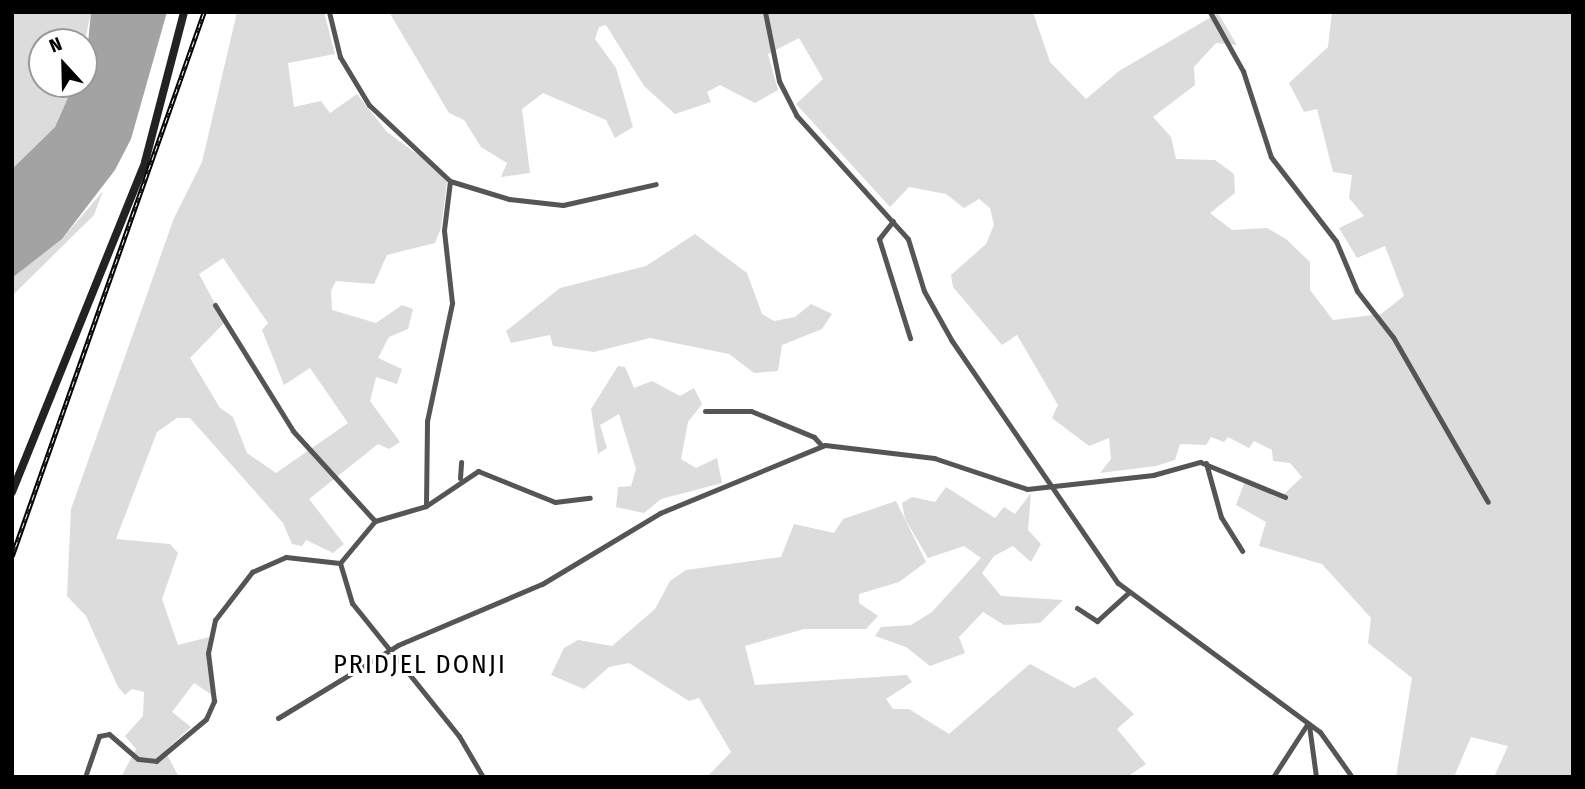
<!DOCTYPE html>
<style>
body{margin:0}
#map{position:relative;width:1585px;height:789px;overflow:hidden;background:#fff;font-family:"Fira Sans Condensed",sans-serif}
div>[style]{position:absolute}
.green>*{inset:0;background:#dcdcdc}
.water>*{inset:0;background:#a3a3a3}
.minor>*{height:5px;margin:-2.5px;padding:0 2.5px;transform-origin:2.5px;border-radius:2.5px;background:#555}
.secondary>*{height:8px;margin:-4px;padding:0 4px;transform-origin:4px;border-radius:4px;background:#222}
.rail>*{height:4.5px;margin-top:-2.25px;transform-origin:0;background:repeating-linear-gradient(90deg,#fff 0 5px,#000 0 10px);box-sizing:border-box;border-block:2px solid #000}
span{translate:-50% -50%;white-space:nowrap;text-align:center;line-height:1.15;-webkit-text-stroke:6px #fff;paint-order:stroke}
.quarter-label{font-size:26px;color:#000;letter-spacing:2px}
.frame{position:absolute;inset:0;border:14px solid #000;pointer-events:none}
.north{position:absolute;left:28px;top:28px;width:70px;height:70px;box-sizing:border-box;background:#fff;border:2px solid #999;border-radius:50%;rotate:338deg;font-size:19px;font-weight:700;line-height:28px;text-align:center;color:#000}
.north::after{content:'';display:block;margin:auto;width:24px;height:32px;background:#000;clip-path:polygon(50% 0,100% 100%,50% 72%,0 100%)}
</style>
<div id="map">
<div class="green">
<div style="clip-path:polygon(12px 12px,91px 12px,84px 45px,42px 42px,42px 84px,74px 84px,55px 127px,12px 169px)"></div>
<div style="clip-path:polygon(evenodd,237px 12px,324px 12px,335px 54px,288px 63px,294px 107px,321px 101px,330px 113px,357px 94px,387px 132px,439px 170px,447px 183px,441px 228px,435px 243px,387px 255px,374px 284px,336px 281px,331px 291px,332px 310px,376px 323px,402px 305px,413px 309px,408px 329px,389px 337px,378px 358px,402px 369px,397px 384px,376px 377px,370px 401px,400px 442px,389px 449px,378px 444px,309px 499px,344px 544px,333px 553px,306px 540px,302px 546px,292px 544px,283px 523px,190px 418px,177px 418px,157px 432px,116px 539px,170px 544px,178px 553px,162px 599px,178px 645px,209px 637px,212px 695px,194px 683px,172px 712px,191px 727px,165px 751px,179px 777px,121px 777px,136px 749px,125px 736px,143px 716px,144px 692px,132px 689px,125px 695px,118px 687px,86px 616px,67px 596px,71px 509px,174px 218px,202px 162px,237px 12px,223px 258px,268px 323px,262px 330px,284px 385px,310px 368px,348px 423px,276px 473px,247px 453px,233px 417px,220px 408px,190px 358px,225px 322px,199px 274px,223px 258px)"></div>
<div style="clip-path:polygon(389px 12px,1033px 12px,1050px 62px,1086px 99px,1119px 71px,1218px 13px,1237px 45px,1216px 43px,1194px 67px,1195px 85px,1153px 117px,1171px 137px,1176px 159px,1215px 160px,1234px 174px,1235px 193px,1210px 213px,1232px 230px,1267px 228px,1286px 239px,1310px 262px,1310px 290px,1333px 320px,1381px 314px,1404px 296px,1385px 246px,1357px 258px,1339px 228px,1364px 216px,1349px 198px,1352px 175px,1333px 172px,1317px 109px,1304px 112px,1289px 83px,1328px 47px,1332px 12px,1573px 12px,1573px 777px,1494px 777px,1508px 746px,1471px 737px,1454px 777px,1396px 777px,1412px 678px,1368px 643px,1371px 618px,1322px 564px,1259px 546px,1266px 522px,1236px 505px,1246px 478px,1284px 494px,1302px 477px,1290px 463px,1273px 461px,1272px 450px,1254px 441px,1249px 448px,1228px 437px,1224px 442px,1211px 437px,1206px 445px,1180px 444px,1175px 460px,1156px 466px,1100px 473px,1111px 459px,1109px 438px,1089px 446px,1052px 418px,1058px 405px,1017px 335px,1002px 345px,953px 287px,951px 275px,986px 244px,994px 225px,990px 208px,979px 199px,964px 208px,946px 194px,909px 187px,890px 207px,796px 104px,823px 79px,799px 38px,768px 54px,778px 90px,755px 103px,720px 85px,707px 92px,711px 102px,675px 114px,644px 86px,606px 25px,599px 27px,595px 39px,616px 68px,633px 127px,615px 138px,606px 120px,543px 93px,522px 109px,530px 173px,501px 177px,507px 163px,481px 147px,464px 120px,449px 113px)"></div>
<div style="clip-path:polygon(103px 191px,94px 215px,12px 296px,12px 278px,62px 239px)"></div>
<div style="clip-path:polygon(695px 234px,747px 273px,762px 314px,774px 321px,795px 317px,811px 304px,832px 314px,822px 329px,782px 345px,778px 371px,754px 373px,729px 354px,650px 338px,594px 352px,553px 346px,550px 335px,511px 343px,506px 331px,560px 288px,646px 266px)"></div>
<div style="clip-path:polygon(618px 366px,625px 367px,634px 388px,652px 381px,680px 396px,694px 388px,702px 404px,688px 422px,681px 459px,696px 468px,717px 458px,722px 483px,661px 499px,644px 513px,616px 507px,618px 487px,631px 486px,636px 469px,619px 414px,600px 425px,607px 448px,598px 454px,591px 409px)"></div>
<div style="clip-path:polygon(946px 487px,995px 518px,1004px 507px,1015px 514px,1031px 493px,1028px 530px,1041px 544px,1031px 562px,1013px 546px,994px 556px,982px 573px,1001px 596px,1063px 600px,1040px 623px,1004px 625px,983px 612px,959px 637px,965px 653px,930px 666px,906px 647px,875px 636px,881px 627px,911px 625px,932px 612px,981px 558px,964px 546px,928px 558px,905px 519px,902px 503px,912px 497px,935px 502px)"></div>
<div style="clip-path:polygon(896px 501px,926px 562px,899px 582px,859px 594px,859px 603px,878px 616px,866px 629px,804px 629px,745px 646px,755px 685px,907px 675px,912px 682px,886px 699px,893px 709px,909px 709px,949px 734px,1030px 664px,1074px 688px,1095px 677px,1134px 714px,1117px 729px,1146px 764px,1127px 777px,707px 777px,731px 752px,699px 698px,689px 701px,629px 663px,609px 667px,584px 689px,551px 675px,564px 648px,578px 640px,612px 646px,655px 609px,670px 581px,686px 570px,781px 557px,794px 524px,834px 533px,843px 519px)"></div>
</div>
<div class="water">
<div style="clip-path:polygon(91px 12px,167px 12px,131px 139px,115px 170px,62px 239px,12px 278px,12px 169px,55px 127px,74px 84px,84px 84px)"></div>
</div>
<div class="minor">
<div style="left:765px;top:12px;width:70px;rotate:78.5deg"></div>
<div style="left:779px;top:81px;width:38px;rotate:63deg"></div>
<div style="left:796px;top:115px;width:167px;rotate:47.9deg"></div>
<div style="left:908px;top:239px;width:54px;rotate:72.9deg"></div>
<div style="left:924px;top:291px;width:57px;rotate:60.8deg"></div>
<div style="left:952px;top:341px;width:293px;rotate:55.6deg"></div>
<div style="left:1118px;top:583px;width:251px;rotate:36.4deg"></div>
<div style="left:1320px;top:732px;width:55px;rotate:54.6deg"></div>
<div style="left:1210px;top:12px;width:68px;rotate:60.8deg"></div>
<div style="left:1243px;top:71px;width:90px;rotate:72deg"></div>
<div style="left:1271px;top:157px;width:106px;rotate:52.3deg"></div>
<div style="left:1336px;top:241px;width:54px;rotate:67.2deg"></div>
<div style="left:1357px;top:291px;width:58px;rotate:52deg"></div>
<div style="left:1393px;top:337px;width:190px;rotate:60.1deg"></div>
<div style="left:450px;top:181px;width:62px;rotate:17deg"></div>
<div style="left:509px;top:199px;width:54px;rotate:6.3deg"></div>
<div style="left:563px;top:205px;width:95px;rotate:-12.7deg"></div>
<div style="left:893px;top:221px;width:23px;rotate:128deg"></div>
<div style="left:879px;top:239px;width:104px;rotate:72.6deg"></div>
<div style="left:215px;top:305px;width:148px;rotate:58.2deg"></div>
<div style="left:293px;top:431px;width:122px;rotate:47.7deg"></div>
<div style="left:705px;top:411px;width:46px"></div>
<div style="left:751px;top:411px;width:68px;rotate:22.4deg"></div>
<div style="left:814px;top:437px;width:12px;rotate:48deg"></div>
<div style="left:1206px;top:463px;width:56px;rotate:74.5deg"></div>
<div style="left:1221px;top:517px;width:40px;rotate:58deg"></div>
<div style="left:460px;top:478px;width:16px;rotate:-86deg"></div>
<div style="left:426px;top:506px;width:63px;rotate:-33.9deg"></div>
<div style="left:478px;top:471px;width:83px;rotate:21.9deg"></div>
<div style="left:555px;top:502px;width:35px;rotate:-7deg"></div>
<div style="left:340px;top:563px;width:42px;rotate:73.3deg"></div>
<div style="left:352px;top:603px;width:171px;rotate:51.2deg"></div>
<div style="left:459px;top:736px;width:48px;rotate:59.7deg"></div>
<div style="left:1077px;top:608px;width:24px;rotate:33deg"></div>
<div style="left:1097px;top:621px;width:42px;rotate:-42.1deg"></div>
<div style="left:278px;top:718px;width:140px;rotate:-31.3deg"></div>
<div style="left:398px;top:645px;width:156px;rotate:-23deg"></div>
<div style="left:542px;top:584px;width:138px;rotate:-31deg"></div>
<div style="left:660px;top:513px;width:178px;rotate:-22.4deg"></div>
<div style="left:825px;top:445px;width:110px;rotate:6.8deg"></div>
<div style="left:934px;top:458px;width:98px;rotate:18.4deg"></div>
<div style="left:1027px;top:489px;width:127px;rotate:-6.3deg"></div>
<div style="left:1153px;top:475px;width:49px;rotate:-15.5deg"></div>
<div style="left:1200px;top:462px;width:92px;rotate:22.4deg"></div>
<div style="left:1309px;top:725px;width:52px;rotate:82.3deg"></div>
<div style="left:85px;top:777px;width:43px;rotate:-71.1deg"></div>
<div style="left:99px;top:736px;width:10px;rotate:-11deg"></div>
<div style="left:109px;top:734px;width:38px;rotate:41deg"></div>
<div style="left:138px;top:759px;width:18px;rotate:6deg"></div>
<div style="left:156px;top:761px;width:65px;rotate:-40deg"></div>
<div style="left:206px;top:719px;width:20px;rotate:-66deg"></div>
<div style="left:214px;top:701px;width:48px;rotate:-97.1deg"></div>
<div style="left:208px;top:653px;width:34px;rotate:-78deg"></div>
<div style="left:215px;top:620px;width:61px;rotate:-52.4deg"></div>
<div style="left:252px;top:572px;width:37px;rotate:-24deg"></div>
<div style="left:286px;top:557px;width:54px;rotate:6.3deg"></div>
<div style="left:340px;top:563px;width:55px;rotate:-50.2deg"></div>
<div style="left:375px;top:521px;width:53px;rotate:-16.4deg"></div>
<div style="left:426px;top:506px;width:85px;rotate:-89.3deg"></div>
<div style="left:427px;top:421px;width:121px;rotate:-78deg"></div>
<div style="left:452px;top:303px;width:73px;rotate:-96.3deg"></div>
<div style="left:444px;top:230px;width:49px;rotate:-83deg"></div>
<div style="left:450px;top:181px;width:111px;rotate:-136.8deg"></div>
<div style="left:369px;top:105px;width:56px;rotate:-121.1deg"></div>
<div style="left:340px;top:57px;width:46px;rotate:-103.7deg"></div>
<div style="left:1273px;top:777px;width:64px;rotate:-57.1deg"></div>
</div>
<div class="secondary">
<div style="left:12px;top:492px;width:356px;rotate:-68deg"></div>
<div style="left:145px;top:162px;width:155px;rotate:-75.4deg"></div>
</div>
<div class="rail">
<div style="left:12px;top:556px;width:577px;rotate:-70.56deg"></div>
</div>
<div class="quarter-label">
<span style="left:420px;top:665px">PRIDJEL DONJI</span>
</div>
<div class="frame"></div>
<div class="north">N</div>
</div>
